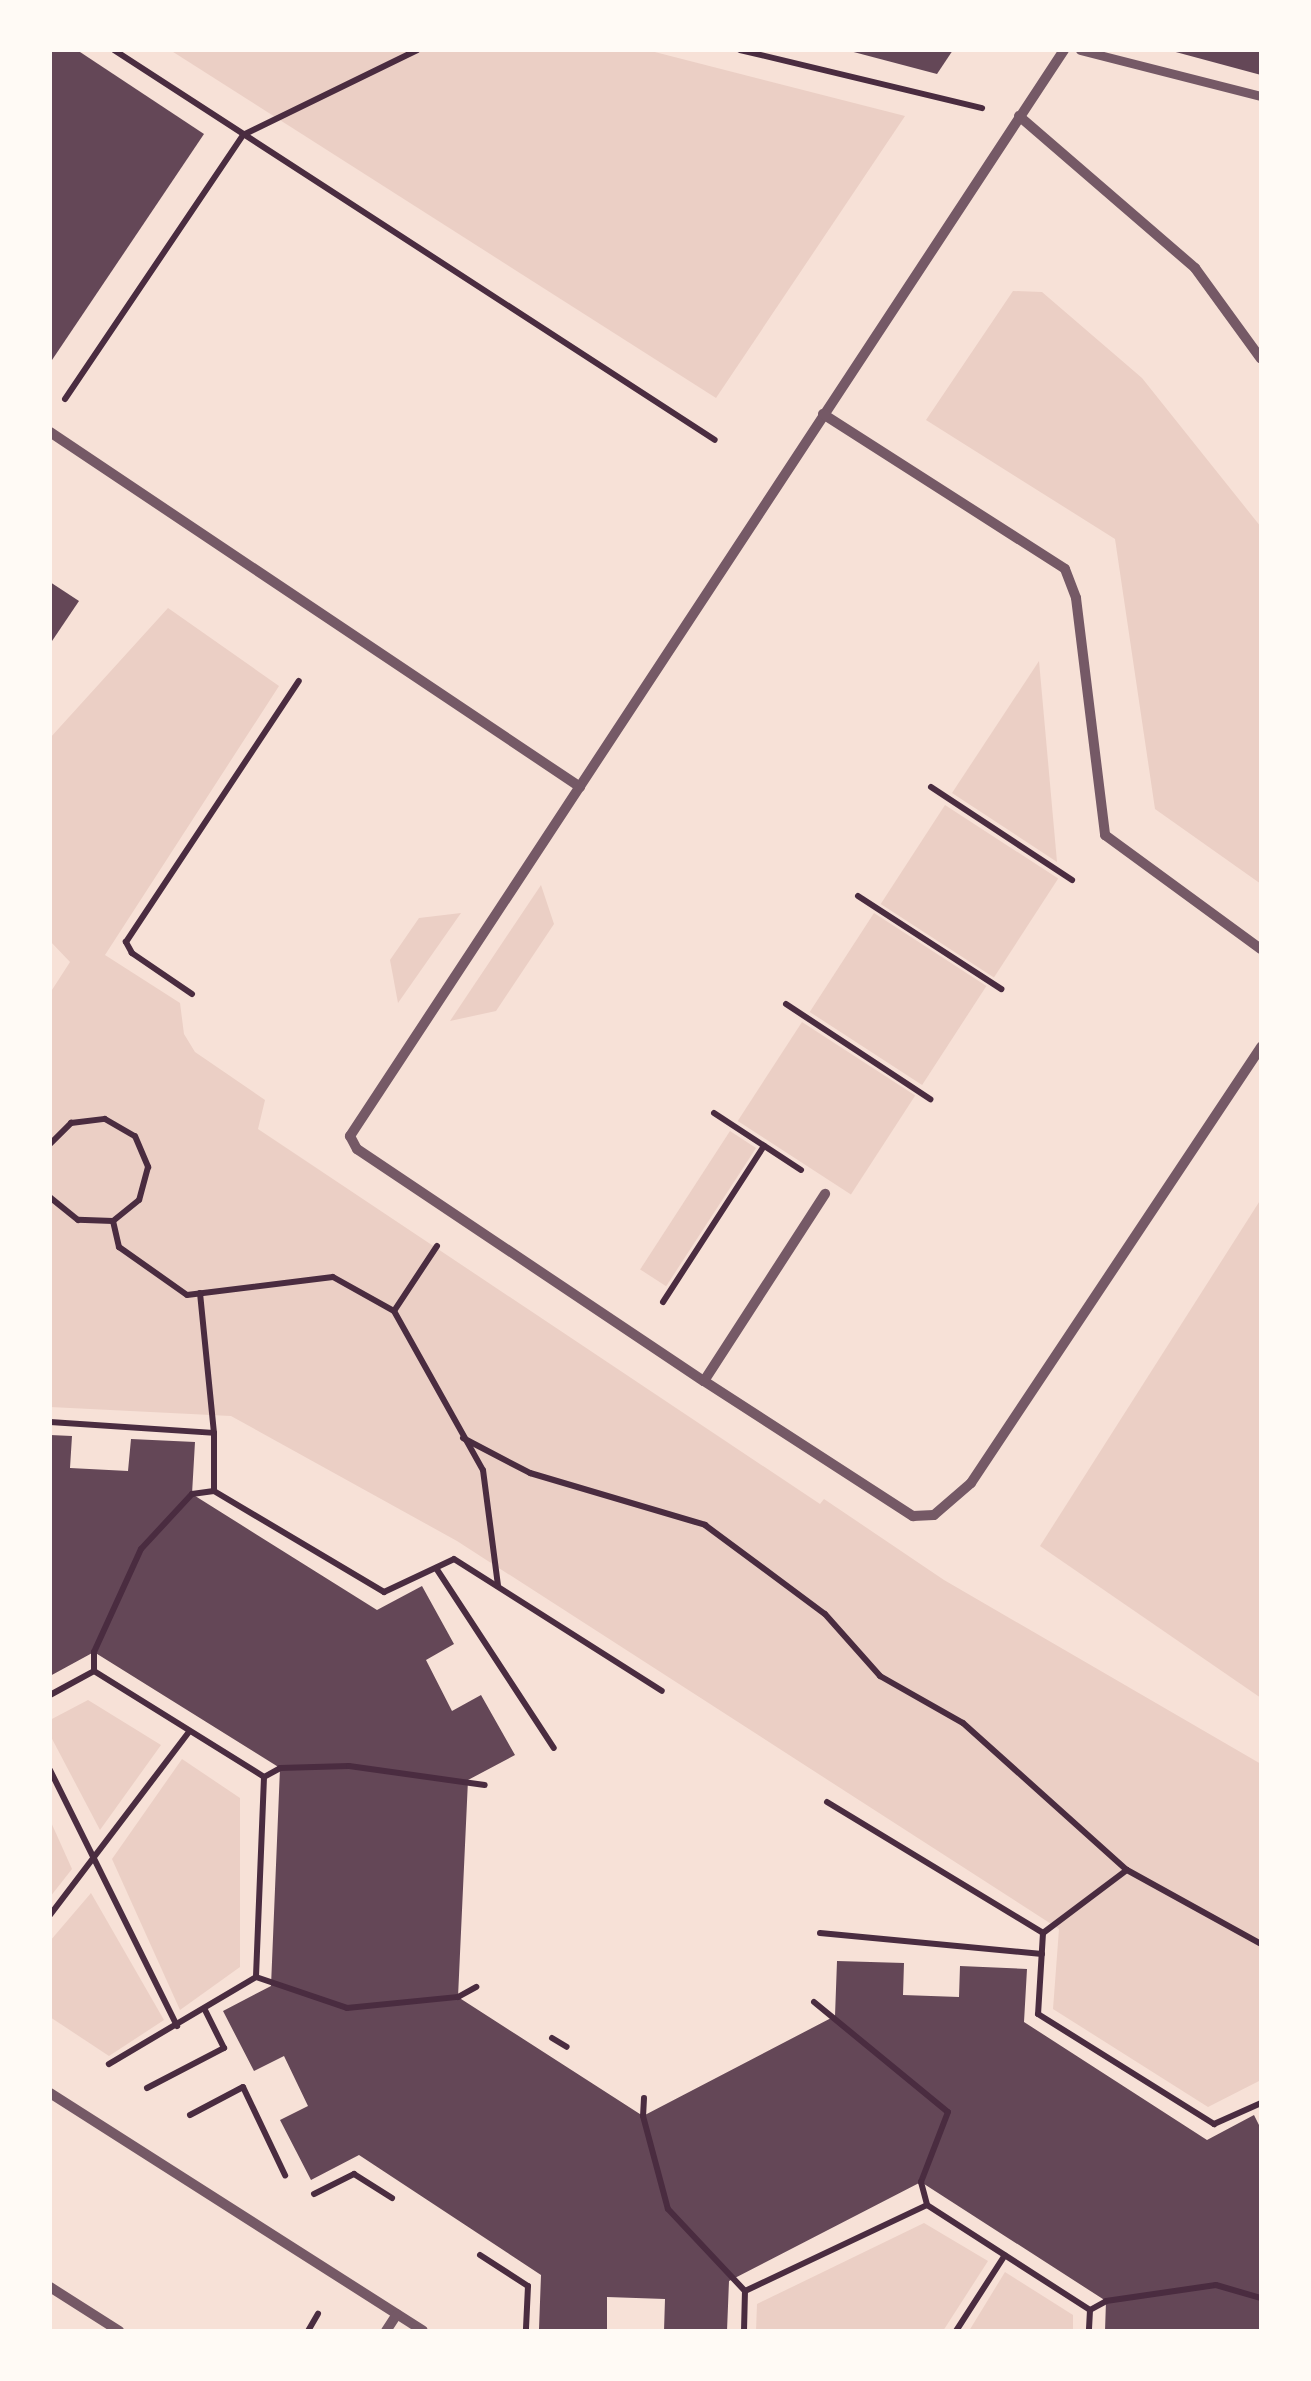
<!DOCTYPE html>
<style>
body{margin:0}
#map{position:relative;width:1311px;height:2381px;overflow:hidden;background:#f7e1d7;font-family:"IBM Plex Sans",sans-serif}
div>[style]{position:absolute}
.green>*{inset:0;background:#ebcfc5;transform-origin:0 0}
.building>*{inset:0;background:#644757}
.path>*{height:6px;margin:-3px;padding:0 3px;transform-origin:3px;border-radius:3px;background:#4a2c40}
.pedestrian>*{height:9px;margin:-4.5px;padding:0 4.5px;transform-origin:4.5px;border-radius:4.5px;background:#755966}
.minor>*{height:10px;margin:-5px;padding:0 5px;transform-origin:5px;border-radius:5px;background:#755966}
span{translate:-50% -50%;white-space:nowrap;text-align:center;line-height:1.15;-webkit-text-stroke:8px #fffaf5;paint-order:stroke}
.frame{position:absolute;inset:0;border:52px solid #fffaf5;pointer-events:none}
</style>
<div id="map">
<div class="green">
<div style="clip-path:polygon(170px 50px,647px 50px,905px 116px,716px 398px)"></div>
<div style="clip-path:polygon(1013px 291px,1042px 292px,1142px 378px,1261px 527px,1261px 884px,1155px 809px,1115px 539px,926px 420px)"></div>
<div style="clip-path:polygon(168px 608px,279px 686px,105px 955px,180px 1003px,184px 1034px,195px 1052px,265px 1100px,258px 1129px,820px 1504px,824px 1499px,944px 1580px,1261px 1764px,1261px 2080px,1208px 2107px,1053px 2009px,1059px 1929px,457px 1541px,231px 1416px,50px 1407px,50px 993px,70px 962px,50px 941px,50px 738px)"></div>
<div style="clip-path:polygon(1039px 661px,1057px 862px,952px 793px)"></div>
<div style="left:945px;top:805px;width:135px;height:118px;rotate:33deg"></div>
<div style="clip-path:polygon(541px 885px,554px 924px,496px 1011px,450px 1021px)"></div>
<div style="clip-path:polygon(461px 913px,398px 1003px,390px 960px,419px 918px)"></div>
<div style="left:874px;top:913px;width:134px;height:118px;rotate:33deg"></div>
<div style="left:802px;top:1022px;width:135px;height:118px;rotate:33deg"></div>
<div style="left:730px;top:1131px;width:31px;height:165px;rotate:33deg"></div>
<div style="clip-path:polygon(1261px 1199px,1261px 1698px,1040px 1546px)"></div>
<div style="clip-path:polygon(88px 1700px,161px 1745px,100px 1830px,50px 1735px,50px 1720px)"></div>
<div style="clip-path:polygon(182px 1759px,240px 1798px,240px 1967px,180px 2010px,112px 1859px)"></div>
<div style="clip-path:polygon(50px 1820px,72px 1869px,50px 1897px)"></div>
<div style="clip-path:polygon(91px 1893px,164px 2020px,109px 2056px,50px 2017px,50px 1941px)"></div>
<div style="clip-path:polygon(924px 2223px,988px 2261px,943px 2331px,756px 2331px,757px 2304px)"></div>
<div style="clip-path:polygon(1005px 2272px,1073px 2315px,1073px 2331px,969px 2331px)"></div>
</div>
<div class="building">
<div style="clip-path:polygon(50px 50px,77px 50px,204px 134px,50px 363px)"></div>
<div style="clip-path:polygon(846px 50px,953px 50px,937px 74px)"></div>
<div style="clip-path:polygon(1172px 50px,1261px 50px,1261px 75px,1172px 51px)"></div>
<div style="clip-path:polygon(50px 582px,79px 601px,50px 644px)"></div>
<div style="clip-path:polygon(50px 1435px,72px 1436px,70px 1468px,128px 1471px,131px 1439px,195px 1442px,192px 1494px,377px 1610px,422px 1586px,454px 1644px,426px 1660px,452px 1711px,481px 1695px,515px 1755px,468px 1780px,458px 1997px,643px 2116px,835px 2016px,837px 1961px,904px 1963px,903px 1995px,959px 1997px,960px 1966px,1027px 1969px,1024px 2022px,1207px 2140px,1254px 2115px,1261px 2129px,1261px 2331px,1105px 2331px,1106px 2301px,921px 2182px,729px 2281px,727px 2331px,664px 2331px,665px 2299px,607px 2297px,607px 2331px,539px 2329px,541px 2275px,359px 2155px,311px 2180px,280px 2120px,308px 2106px,284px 2056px,254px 2071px,223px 2011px,271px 1986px,280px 1768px,94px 1652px,50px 1676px)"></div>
</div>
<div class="path">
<div style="left:114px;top:50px;width:716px;rotate:32.98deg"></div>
<div style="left:740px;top:50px;width:249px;rotate:13.5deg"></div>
<div style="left:65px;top:399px;width:318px;rotate:-56deg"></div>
<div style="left:243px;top:135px;width:194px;rotate:-26deg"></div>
<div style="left:931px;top:787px;width:169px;rotate:33.4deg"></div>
<div style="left:858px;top:896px;width:171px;rotate:33deg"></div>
<div style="left:192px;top:994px;width:73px;rotate:-145.7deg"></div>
<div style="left:132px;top:953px;width:13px;rotate:-119deg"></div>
<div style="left:126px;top:942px;width:313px;rotate:-56.5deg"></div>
<div style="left:786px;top:1004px;width:173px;rotate:33.4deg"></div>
<div style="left:714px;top:1113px;width:104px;rotate:33.2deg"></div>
<div style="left:50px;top:1144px;width:30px;rotate:-45deg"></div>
<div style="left:71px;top:1123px;width:34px;rotate:-7deg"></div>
<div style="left:105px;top:1119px;width:34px;rotate:30deg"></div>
<div style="left:135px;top:1136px;width:34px;rotate:67deg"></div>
<div style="left:148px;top:1167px;width:34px;rotate:105deg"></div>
<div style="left:139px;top:1200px;width:33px;rotate:141deg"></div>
<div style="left:113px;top:1221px;width:35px;rotate:-178deg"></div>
<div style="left:78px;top:1220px;width:36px;rotate:-141deg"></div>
<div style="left:113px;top:1221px;width:27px;rotate:77deg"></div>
<div style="left:119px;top:1247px;width:83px;rotate:35.2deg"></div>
<div style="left:187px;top:1295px;width:147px;rotate:-7deg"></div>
<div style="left:333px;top:1277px;width:70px;rotate:29.1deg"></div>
<div style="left:437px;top:1246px;width:78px;rotate:123.5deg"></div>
<div style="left:394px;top:1311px;width:182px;rotate:60.8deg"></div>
<div style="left:483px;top:1470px;width:117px;rotate:82.6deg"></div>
<div style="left:200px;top:1293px;width:141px;rotate:84.3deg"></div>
<div style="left:663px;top:1302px;width:186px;rotate:-57.1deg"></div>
<div style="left:50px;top:1422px;width:164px;rotate:3.8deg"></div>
<div style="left:214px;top:1433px;width:58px;rotate:90deg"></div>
<div style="left:214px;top:1491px;width:198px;rotate:30.7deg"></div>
<div style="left:384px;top:1592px;width:77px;rotate:-25.2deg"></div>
<div style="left:454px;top:1559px;width:246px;rotate:32.4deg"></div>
<div style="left:463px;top:1438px;width:76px;rotate:27.6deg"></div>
<div style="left:530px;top:1473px;width:183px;rotate:16.5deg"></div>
<div style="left:705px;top:1525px;width:149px;rotate:36.6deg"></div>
<div style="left:825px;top:1614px;width:83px;rotate:48.4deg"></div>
<div style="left:880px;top:1676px;width:95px;rotate:29.5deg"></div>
<div style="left:963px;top:1723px;width:220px;rotate:41.9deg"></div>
<div style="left:1127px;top:1870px;width:153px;rotate:28.9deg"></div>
<div style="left:436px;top:1568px;width:215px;rotate:56.8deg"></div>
<div style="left:94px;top:1671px;width:19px;rotate:-90deg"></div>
<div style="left:94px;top:1652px;width:113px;rotate:-65.5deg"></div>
<div style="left:141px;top:1549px;width:75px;rotate:-47.2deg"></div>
<div style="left:192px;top:1494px;width:22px;rotate:-8deg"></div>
<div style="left:50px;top:1695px;width:50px;rotate:-28.6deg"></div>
<div style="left:94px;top:1671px;width:200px;rotate:31.9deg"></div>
<div style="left:264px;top:1777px;width:200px;rotate:92.3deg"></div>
<div style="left:256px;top:1977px;width:171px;rotate:149.4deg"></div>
<div style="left:50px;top:1770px;width:286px;rotate:63.6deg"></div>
<div style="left:264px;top:1777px;width:18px;rotate:-29deg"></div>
<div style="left:280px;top:1768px;width:69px;rotate:-1.7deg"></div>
<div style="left:349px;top:1766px;width:137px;rotate:8deg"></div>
<div style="left:827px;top:1802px;width:253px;rotate:31.2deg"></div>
<div style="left:1043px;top:1933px;width:81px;rotate:93.5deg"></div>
<div style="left:1038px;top:2014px;width:208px;rotate:32deg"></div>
<div style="left:1214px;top:2124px;width:51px;rotate:-24.1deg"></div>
<div style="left:50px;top:1915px;width:230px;rotate:-52.8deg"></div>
<div style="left:820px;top:1933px;width:223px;rotate:5.4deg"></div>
<div style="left:1043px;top:1933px;width:105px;rotate:-36.9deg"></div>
<div style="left:256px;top:1977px;width:96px;rotate:18.8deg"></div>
<div style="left:347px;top:2008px;width:112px;rotate:-5.7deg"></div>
<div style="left:458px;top:1997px;width:21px;rotate:-29deg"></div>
<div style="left:814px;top:2002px;width:173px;rotate:39.4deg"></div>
<div style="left:948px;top:2112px;width:75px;rotate:111.1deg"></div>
<div style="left:921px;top:2182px;width:24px;rotate:75deg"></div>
<div style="left:552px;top:2038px;width:17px;rotate:31deg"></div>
<div style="left:147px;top:2088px;width:87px;rotate:-27.5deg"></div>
<div style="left:224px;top:2048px;width:42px;rotate:-116.6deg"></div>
<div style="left:644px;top:2098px;width:18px;rotate:93deg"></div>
<div style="left:643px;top:2116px;width:96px;rotate:75deg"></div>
<div style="left:668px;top:2209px;width:112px;rotate:46.8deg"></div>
<div style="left:190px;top:2115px;width:60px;rotate:-27.8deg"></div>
<div style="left:243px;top:2087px;width:98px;rotate:64.5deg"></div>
<div style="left:314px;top:2194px;width:45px;rotate:-26.6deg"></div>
<div style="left:354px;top:2174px;width:45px;rotate:32.3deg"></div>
<div style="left:480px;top:2255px;width:57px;rotate:32.9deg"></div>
<div style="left:528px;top:2286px;width:43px;rotate:92.7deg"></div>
<div style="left:1090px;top:2310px;width:18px;rotate:-29deg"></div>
<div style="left:1106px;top:2301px;width:111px;rotate:-8.3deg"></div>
<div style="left:1216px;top:2285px;width:47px;rotate:16.1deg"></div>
<div style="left:308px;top:2331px;width:20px;rotate:-60deg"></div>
<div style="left:744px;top:2331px;width:40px;rotate:-88.6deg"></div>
<div style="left:745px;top:2291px;width:201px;rotate:-25.3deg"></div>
<div style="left:927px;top:2205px;width:194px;rotate:32.8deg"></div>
<div style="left:1090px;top:2310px;width:21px;rotate:93deg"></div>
<div style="left:956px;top:2331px;width:90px;rotate:-57.2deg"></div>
</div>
<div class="pedestrian">
<div style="left:1080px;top:50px;width:187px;rotate:14.3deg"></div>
</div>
<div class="minor">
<div style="left:1064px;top:50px;width:1300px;rotate:123.32deg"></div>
<div style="left:350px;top:1136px;width:15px;rotate:62deg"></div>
<div style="left:357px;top:1149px;width:417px;rotate:33.8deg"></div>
<div style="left:704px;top:1381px;width:249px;rotate:32.9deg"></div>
<div style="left:913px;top:1516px;width:21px;rotate:-3deg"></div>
<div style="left:934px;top:1515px;width:49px;rotate:-40.9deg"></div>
<div style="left:971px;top:1483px;width:524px;rotate:-56.37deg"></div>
<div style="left:1019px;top:116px;width:233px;rotate:40.8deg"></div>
<div style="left:1195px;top:268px;width:112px;rotate:54deg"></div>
<div style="left:823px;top:414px;width:287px;rotate:32.6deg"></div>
<div style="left:1065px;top:569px;width:31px;rotate:69deg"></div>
<div style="left:1076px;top:598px;width:239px;rotate:83deg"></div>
<div style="left:1105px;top:835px;width:193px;rotate:36.2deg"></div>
<div style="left:50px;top:432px;width:638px;rotate:33.81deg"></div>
<div style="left:704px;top:1381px;width:223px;rotate:-57.1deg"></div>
<div style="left:50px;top:2093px;width:442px;rotate:32.5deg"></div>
<div style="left:50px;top:2287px;width:82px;rotate:32.5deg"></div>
<div style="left:386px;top:2331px;width:20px;rotate:-57deg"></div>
</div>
<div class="frame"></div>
</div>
